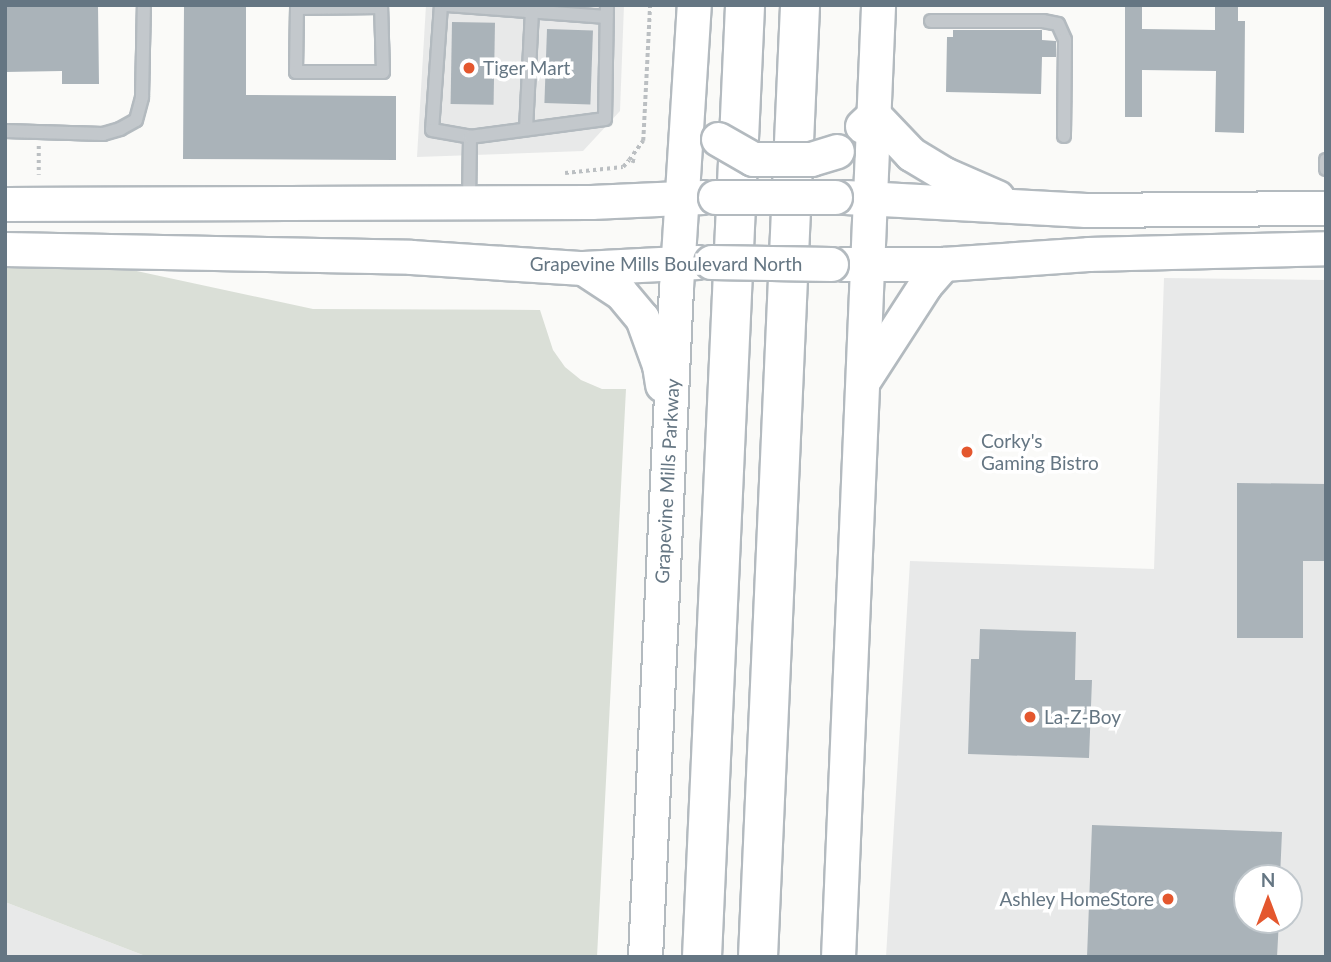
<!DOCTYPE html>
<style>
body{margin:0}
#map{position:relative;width:1331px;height:962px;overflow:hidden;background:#fafaf8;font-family:Lato,sans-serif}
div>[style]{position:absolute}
.built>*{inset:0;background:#e8e9e9}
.green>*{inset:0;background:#dadfd7}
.building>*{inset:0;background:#aab3b9;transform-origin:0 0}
.path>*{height:3.5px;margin-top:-1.75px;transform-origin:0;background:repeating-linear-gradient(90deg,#bbbfc2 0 3.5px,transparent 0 7px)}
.roads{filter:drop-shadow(2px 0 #b3babf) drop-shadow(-2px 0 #b3babf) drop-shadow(0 2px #b3babf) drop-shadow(0 -2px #b3babf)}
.lane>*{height:12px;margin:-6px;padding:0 6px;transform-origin:6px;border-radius:6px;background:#c3c8cc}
.secondary>*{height:33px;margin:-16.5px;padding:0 16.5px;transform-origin:16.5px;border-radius:16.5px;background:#fff}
.highway>*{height:38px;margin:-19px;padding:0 19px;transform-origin:19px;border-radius:19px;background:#fff}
.bridges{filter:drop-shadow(2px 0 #b3babf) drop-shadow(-2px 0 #b3babf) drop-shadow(0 2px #b3babf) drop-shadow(0 -2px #b3babf)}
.secondary-bridge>*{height:33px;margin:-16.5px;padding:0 16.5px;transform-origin:16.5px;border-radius:16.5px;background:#fff}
.dots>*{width:19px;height:19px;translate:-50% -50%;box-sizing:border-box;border:4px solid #fff;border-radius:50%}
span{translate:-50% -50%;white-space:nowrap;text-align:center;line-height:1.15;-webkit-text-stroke:7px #fff;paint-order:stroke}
.poi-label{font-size:19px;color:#657683}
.left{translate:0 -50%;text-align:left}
.right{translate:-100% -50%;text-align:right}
.street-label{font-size:19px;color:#657683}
.frame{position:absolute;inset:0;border:7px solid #657683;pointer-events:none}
.north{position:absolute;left:1233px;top:864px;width:70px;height:70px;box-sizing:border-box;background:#fff;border:2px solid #c1c8cd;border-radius:50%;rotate:0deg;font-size:19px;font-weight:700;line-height:28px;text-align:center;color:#657683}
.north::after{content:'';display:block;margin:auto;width:24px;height:32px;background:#e4572e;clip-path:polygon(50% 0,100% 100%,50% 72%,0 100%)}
</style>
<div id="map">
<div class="built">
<div style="clip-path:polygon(426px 5px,624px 5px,620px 111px,583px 151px,417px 157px)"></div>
<div style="clip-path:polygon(evenodd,1164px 278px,1326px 280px,1326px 957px,886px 957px,910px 561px,1154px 569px,1164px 278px,1247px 878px,1289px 878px,1289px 920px,1247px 920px,1247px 878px)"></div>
<div style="clip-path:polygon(5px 902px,148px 957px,5px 957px)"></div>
</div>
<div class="green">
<div style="clip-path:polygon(118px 267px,313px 309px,540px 310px,553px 350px,565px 367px,581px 380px,602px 389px,626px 389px,597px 957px,148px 957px,5px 902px,5px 268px)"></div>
</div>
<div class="building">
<div style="clip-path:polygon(98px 5px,99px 84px,62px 84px,62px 71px,5px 72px,5px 6px)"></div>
<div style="clip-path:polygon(184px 5px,246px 5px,246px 95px,396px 96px,396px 160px,183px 159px)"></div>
<div style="clip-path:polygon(1125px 5px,1142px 5px,1142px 29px,1215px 30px,1215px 5px,1238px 5px,1238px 21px,1245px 21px,1244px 133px,1215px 132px,1216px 71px,1142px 70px,1142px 117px,1125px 117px)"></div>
<div style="left:452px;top:22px;width:43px;height:82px;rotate:1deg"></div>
<div style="left:547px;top:29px;width:46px;height:74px;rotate:2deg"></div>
<div style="clip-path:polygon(953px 30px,1042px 30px,1042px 40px,1056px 41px,1056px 57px,1042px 57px,1041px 94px,946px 92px,947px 37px,953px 37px)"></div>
<div style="clip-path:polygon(1237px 483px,1326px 484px,1326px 561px,1303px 561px,1303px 638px,1237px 638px)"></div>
<div style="clip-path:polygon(980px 629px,1076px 632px,1075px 680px,1092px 680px,1089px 758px,968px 754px,971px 659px,979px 659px)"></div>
<div style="clip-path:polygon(1092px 825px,1282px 832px,1280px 878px,1247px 878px,1247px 920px,1279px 920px,1277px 957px,1087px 957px)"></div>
</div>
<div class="path">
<div style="left:39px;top:146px;width:29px;rotate:90deg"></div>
<div style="left:635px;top:162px;width:6px;rotate:-162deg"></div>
<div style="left:629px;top:160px;width:24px;rotate:-54deg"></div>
<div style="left:643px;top:141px;width:136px;rotate:-87.1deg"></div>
<div style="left:565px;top:173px;width:58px;rotate:-5.9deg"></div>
<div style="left:623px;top:167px;width:9px;rotate:-49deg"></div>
</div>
<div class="roads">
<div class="lane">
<div style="left:441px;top:5px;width:125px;rotate:94.1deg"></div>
<div style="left:432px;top:130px;width:39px;rotate:10deg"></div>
<div style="left:447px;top:5px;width:160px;rotate:4.3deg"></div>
<div style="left:381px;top:7px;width:84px;rotate:179.3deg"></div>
<div style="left:297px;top:8px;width:64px;rotate:90.9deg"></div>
<div style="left:296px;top:72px;width:87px"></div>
<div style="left:383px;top:72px;width:67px;rotate:-91.7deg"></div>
<div style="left:931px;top:21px;width:112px"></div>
<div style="left:1043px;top:21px;width:15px;rotate:11deg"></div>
<div style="left:1058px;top:24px;width:17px;rotate:66deg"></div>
<div style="left:1065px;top:40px;width:96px;rotate:90.6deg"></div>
<div style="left:526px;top:129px;width:118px;rotate:-87.1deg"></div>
<div style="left:5px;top:131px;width:98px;rotate:1.8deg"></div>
<div style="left:103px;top:134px;width:18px;rotate:-16deg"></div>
<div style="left:120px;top:129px;width:18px;rotate:-29deg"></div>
<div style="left:136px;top:120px;width:24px;rotate:-75deg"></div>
<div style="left:142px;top:97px;width:92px;rotate:-88.8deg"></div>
<div style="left:1326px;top:160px;width:9px;rotate:90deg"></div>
<div style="left:469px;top:202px;width:65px;rotate:-89.1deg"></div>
<div style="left:470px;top:137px;width:136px;rotate:-7.6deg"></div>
<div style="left:605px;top:119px;width:114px;rotate:-89deg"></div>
</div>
<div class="secondary">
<div style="left:862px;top:126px;width:16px;rotate:-43deg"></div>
<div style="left:874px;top:115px;width:54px;rotate:46.5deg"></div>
<div style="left:911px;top:154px;width:39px;rotate:31deg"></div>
<div style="left:944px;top:174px;width:58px;rotate:23.5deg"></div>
<div style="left:845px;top:197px;width:241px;rotate:3.1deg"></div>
<div style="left:1086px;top:210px;width:240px;rotate:-0.5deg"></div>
<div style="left:5px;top:204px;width:586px;rotate:-0.2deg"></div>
<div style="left:591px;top:202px;width:112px;rotate:-2.6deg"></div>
<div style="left:5px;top:249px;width:406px;rotate:1.1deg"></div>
<div style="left:411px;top:257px;width:172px;rotate:3.7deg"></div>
<div style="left:583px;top:268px;width:115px;rotate:-3deg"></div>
<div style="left:844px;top:264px;width:99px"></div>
<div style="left:943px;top:264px;width:145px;rotate:-3.9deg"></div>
<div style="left:1088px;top:254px;width:238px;rotate:-1.4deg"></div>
<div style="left:583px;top:268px;width:45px;rotate:33.3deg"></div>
<div style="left:621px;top:293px;width:33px;rotate:50deg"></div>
<div style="left:642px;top:318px;width:50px;rotate:70.1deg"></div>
<div style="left:659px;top:365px;width:20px;rotate:81deg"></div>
<div style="left:863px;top:381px;width:114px;rotate:-57.1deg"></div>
<div style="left:925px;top:285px;width:28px;rotate:-49deg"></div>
<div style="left:645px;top:957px;width:670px;rotate:-87.35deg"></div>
<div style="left:676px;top:288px;width:284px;rotate:-86.4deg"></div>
<div style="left:838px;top:957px;width:953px;rotate:-87.59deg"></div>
</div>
<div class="highway">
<div style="left:702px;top:957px;width:953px;rotate:-87.41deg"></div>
<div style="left:758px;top:957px;width:953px;rotate:-87.47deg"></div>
</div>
</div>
<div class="bridges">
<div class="secondary-bridge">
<div style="left:718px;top:139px;width:40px;rotate:29.7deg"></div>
<div style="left:753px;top:159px;width:58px"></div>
<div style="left:811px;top:159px;width:27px;rotate:-17deg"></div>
<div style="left:715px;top:197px;width:120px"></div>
<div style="left:711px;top:262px;width:120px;rotate:1deg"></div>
</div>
</div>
<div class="dots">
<div style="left:469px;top:68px;background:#e4572e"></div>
<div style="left:967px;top:452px;background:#e4572e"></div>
<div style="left:1030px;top:717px;background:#e4572e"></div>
<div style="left:1168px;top:899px;background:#e4572e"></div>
</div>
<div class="poi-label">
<span class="left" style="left:483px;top:68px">Tiger Mart</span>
<span class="left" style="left:981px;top:452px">Corky's<br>Gaming Bistro</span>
<span class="left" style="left:1044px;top:717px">La-Z-Boy</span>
<span class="right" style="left:1154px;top:899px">Ashley HomeStore</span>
</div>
<div class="street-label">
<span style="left:666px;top:264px">Grapevine Mills Boulevard North</span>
<span style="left:667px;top:481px;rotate:-87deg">Grapevine Mills Parkway</span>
</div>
<div class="frame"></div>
<div class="north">N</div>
</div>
